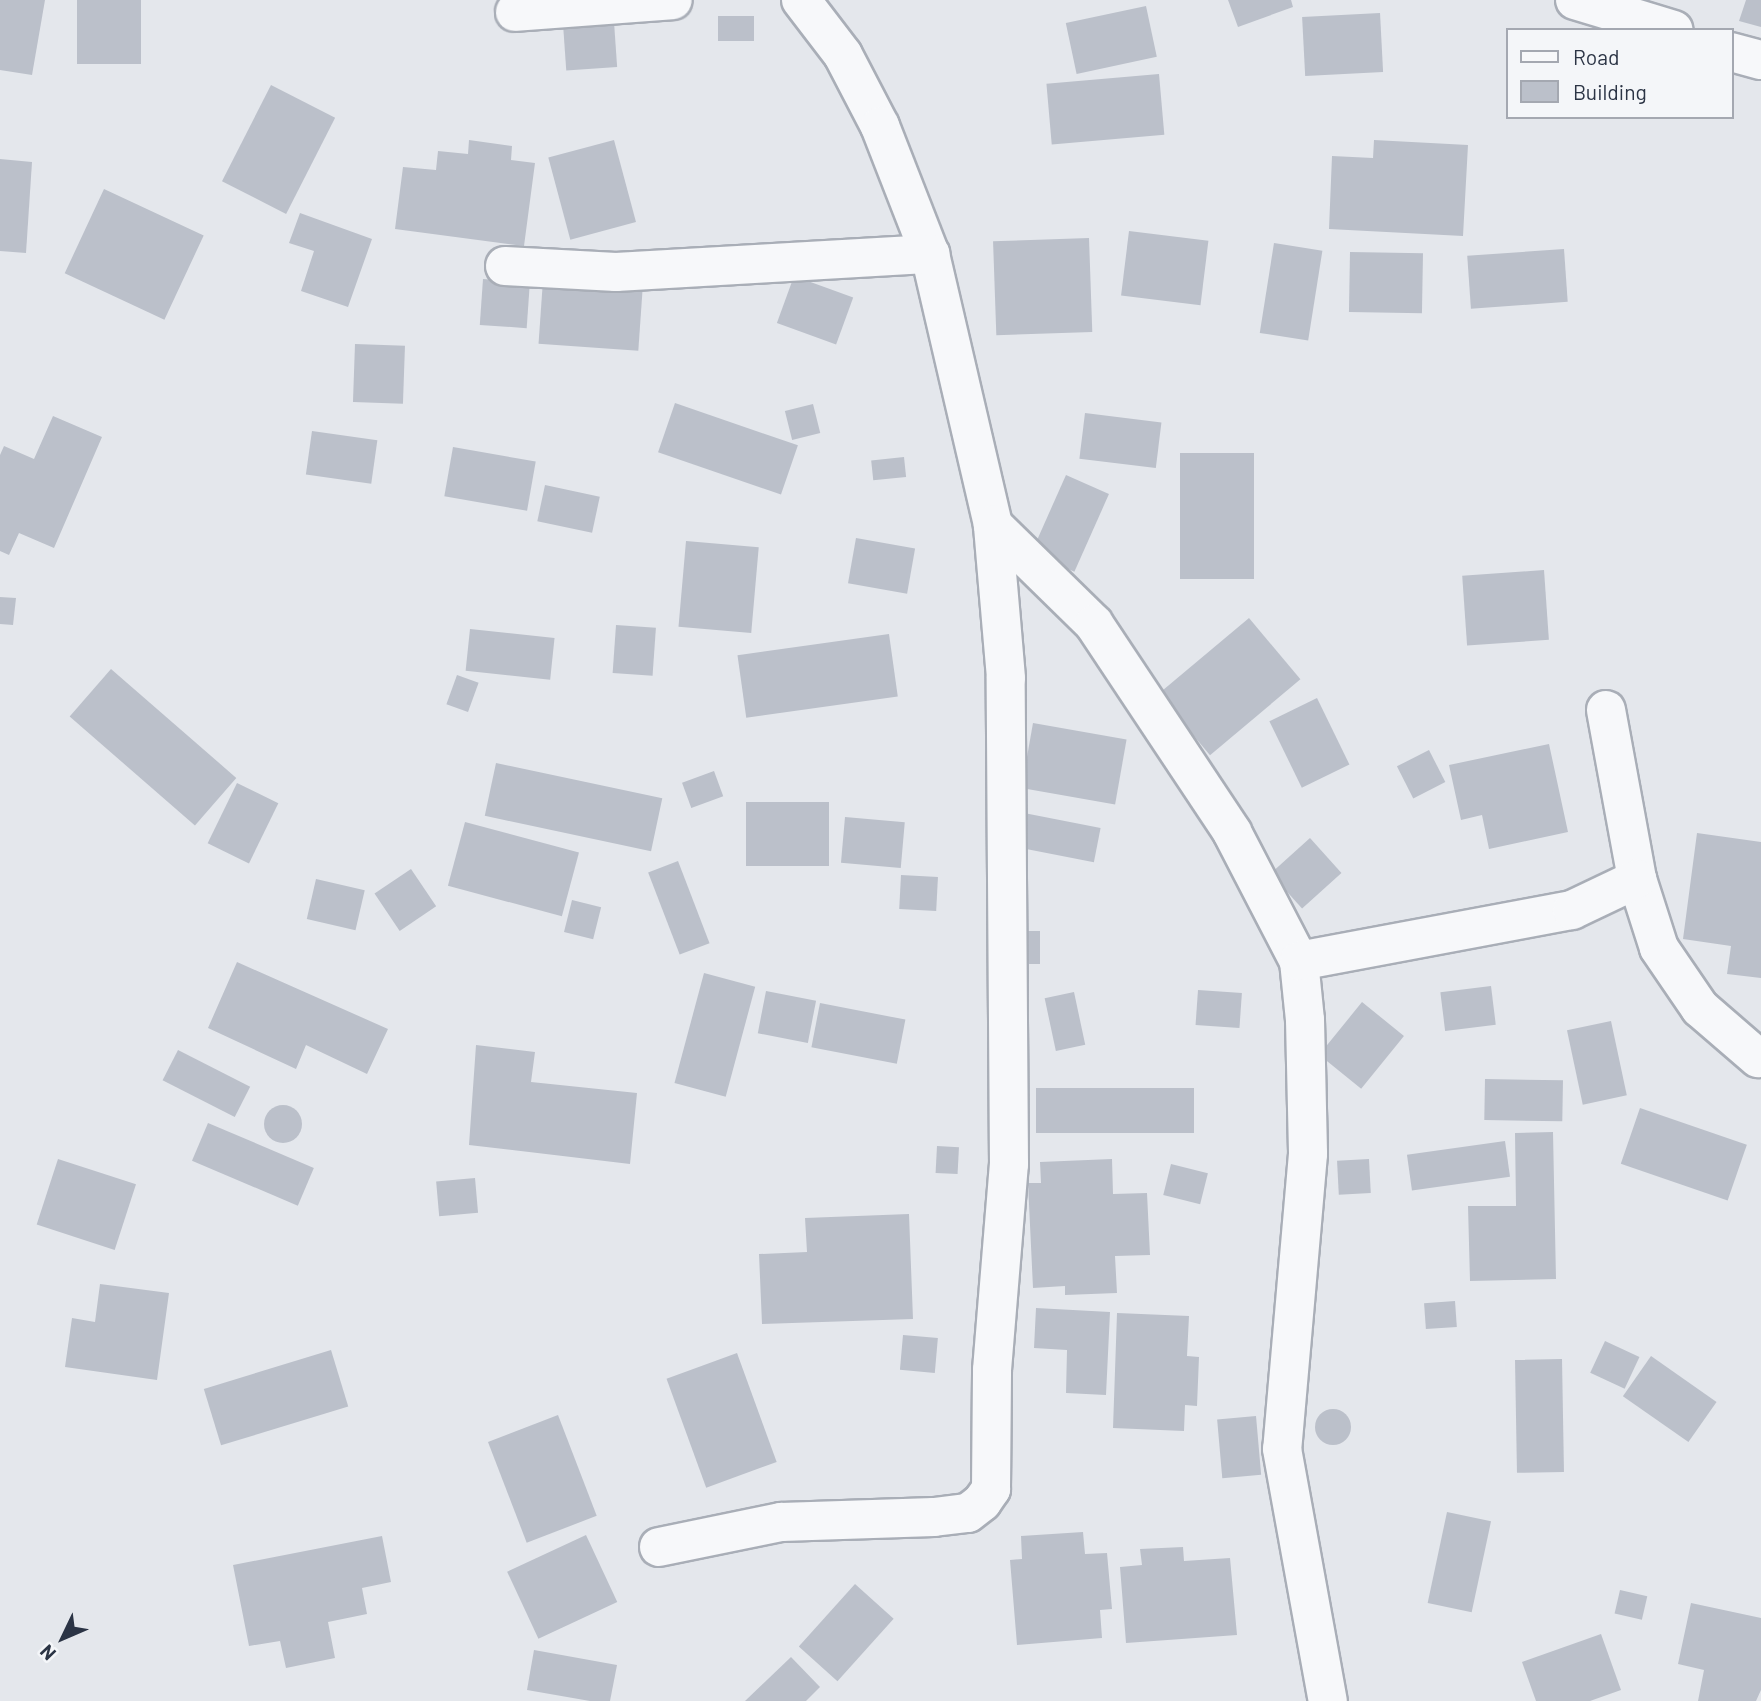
<!DOCTYPE html>
<style>
body{margin:0}
#map{position:relative;width:1761px;height:1701px;overflow:hidden;background:#e4e7ec;font-family:Barlow,sans-serif}
div>[style]{position:absolute}
.building>*{inset:0;background:#bbc0ca;transform-origin:0 0}
.round{border-radius:50%}
.roads{filter:drop-shadow(2px 0 #a9aeb7) drop-shadow(-2px 0 #a9aeb7) drop-shadow(0 2px #a9aeb7) drop-shadow(0 -2px #a9aeb7)}
.minor>*{height:38px;margin:-19px;padding:0 19px;transform-origin:19px;border-radius:19px;background:#f7f8fa}
span{translate:-50% -50%;white-space:nowrap;text-align:center;line-height:1.15;-webkit-text-stroke:6px #f4f6f9;paint-order:stroke}
.legend{position:absolute;left:1506px;top:28px;width:228px;height:91px;box-sizing:border-box;background:#f4f6f9;border:2px solid #a4a8b1;margin:0;padding:9px 12px;list-style:none;font-size:21px;color:#2b3445}
.legend li{display:flex;align-items:center;gap:14px;height:35px}
.legend b{width:35px;border:2px solid #a4a8b1}
.north{position:absolute;left:28px;top:1603px;width:70px;height:70px;-webkit-text-stroke:5px #f4f6f9;paint-order:stroke;rotate:226deg;font-size:19px;font-weight:700;line-height:28px;text-align:center;color:#2b3445}
.north::after{content:'';display:block;margin:auto;width:24px;height:32px;background:#2b3445;clip-path:polygon(50% 0,100% 100%,50% 72%,0 100%)}
</style>
<div id="map">
<div class="building">
<div style="clip-path:polygon(0 0,45px 0,32px 75px,0 70px)"></div>
<div style="left:77px;top:0;width:64px;height:64px"></div>
<div style="clip-path:polygon(1228px 0,1291px 0,1293px 7px,1238px 27px)"></div>
<div style="clip-path:polygon(1746px 0,1761px 0,1761px 27px,1739px 21px)"></div>
<div style="left:1146px;top:6px;width:52px;height:82px;rotate:78deg"></div>
<div style="left:1380px;top:13px;width:59px;height:78px;rotate:87deg"></div>
<div style="left:718px;top:16px;width:36px;height:25px"></div>
<div style="left:614px;top:22px;width:45px;height:51px;rotate:86deg"></div>
<div style="left:1159px;top:74px;width:61px;height:113px;rotate:85deg"></div>
<div style="left:271px;top:85px;width:72px;height:108px;rotate:27deg"></div>
<div style="clip-path:polygon(469px 140px,512px 146px,511px 160px,535px 163px,524px 246px,395px 229px,403px 167px,436px 170px,438px 151px,468px 154px)"></div>
<div style="left:614px;top:140px;width:85px;height:68px;rotate:75deg"></div>
<div style="clip-path:polygon(1374px 140px,1468px 145px,1463px 236px,1329px 229px,1332px 156px,1373px 158px)"></div>
<div style="clip-path:polygon(0 159px,32px 162px,26px 253px,0 251px)"></div>
<div style="left:104px;top:189px;width:110px;height:93px;rotate:25deg"></div>
<div style="clip-path:polygon(300px 213px,372px 239px,348px 307px,301px 291px,314px 251px,289px 243px)"></div>
<div style="left:1129px;top:231px;width:80px;height:65px;rotate:7deg"></div>
<div style="left:1089px;top:238px;width:94px;height:96px;rotate:88deg"></div>
<div style="left:1274px;top:243px;width:49px;height:91px;rotate:9deg"></div>
<div style="left:1564px;top:249px;width:53px;height:97px;rotate:86deg"></div>
<div style="left:1350px;top:252px;width:73px;height:60px;rotate:1deg"></div>
<div style="left:794px;top:276px;width:63px;height:50px;rotate:20deg"></div>
<div style="left:483px;top:279px;width:47px;height:46px;rotate:4deg"></div>
<div style="left:543px;top:280px;width:100px;height:64px;rotate:4deg"></div>
<div style="left:355px;top:344px;width:50px;height:58px;rotate:2deg"></div>
<div style="left:675px;top:403px;width:130px;height:52px;rotate:19deg"></div>
<div style="left:813px;top:404px;width:30px;height:29px;rotate:76deg"></div>
<div style="left:1085px;top:413px;width:77px;height:46px;rotate:7deg"></div>
<div style="clip-path:polygon(53px 416px,102px 437px,54px 548px,19px 533px,9px 555px,0 551px,0 455px,4px 446px,34px 459px)"></div>
<div style="left:312px;top:431px;width:66px;height:44px;rotate:8deg"></div>
<div style="left:453px;top:447px;width:84px;height:50px;rotate:10deg"></div>
<div style="left:1180px;top:453px;width:74px;height:126px"></div>
<div style="left:904px;top:457px;width:20px;height:33px;rotate:84deg"></div>
<div style="left:1066px;top:475px;width:47px;height:85px;rotate:24deg"></div>
<div style="left:545px;top:485px;width:56px;height:37px;rotate:12deg"></div>
<div style="left:856px;top:538px;width:60px;height:46px;rotate:10deg"></div>
<div style="left:686px;top:541px;width:73px;height:86px;rotate:5deg"></div>
<div style="left:1544px;top:570px;width:70px;height:82px;rotate:86deg"></div>
<div style="clip-path:polygon(0 597px,16px 598px,13px 625px,0 624px)"></div>
<div style="left:1249px;top:618px;width:80px;height:118px;rotate:50deg"></div>
<div style="left:616px;top:625px;width:40px;height:48px;rotate:4deg"></div>
<div style="left:470px;top:629px;width:85px;height:42px;rotate:6deg"></div>
<div style="left:889px;top:634px;width:63px;height:153px;rotate:82deg"></div>
<div style="left:111px;top:669px;width:166px;height:63px;rotate:41deg"></div>
<div style="left:457px;top:675px;width:23px;height:31px;rotate:20deg"></div>
<div style="left:1317px;top:698px;width:74px;height:53px;rotate:64deg"></div>
<div style="left:1033px;top:723px;width:95px;height:66px;rotate:10deg"></div>
<div style="clip-path:polygon(1549px 744px,1568px 832px,1489px 849px,1482px 815px,1461px 820px,1449px 765px)"></div>
<div style="left:1429px;top:750px;width:36px;height:36px;rotate:63deg"></div>
<div style="left:496px;top:763px;width:170px;height:54px;rotate:12deg"></div>
<div style="left:714px;top:771px;width:27px;height:34px;rotate:70deg"></div>
<div style="left:237px;top:783px;width:46px;height:67px;rotate:26deg"></div>
<div style="left:746px;top:802px;width:83px;height:64px"></div>
<div style="left:1024px;top:813px;width:78px;height:35px;rotate:11deg"></div>
<div style="left:845px;top:817px;width:60px;height:46px;rotate:5deg"></div>
<div style="left:465px;top:822px;width:118px;height:66px;rotate:15deg"></div>
<div style="clip-path:polygon(1697px 833px,1761px 842px,1761px 978px,1727px 974px,1731px 946px,1683px 939px)"></div>
<div style="left:1310px;top:838px;width:47px;height:53px;rotate:48deg"></div>
<div style="left:678px;top:861px;width:88px;height:32px;rotate:69deg"></div>
<div style="left:411px;top:869px;width:45px;height:44px;rotate:56deg"></div>
<div style="left:901px;top:875px;width:37px;height:34px;rotate:3deg"></div>
<div style="left:316px;top:879px;width:50px;height:41px;rotate:13deg"></div>
<div style="left:572px;top:900px;width:30px;height:33px;rotate:14deg"></div>
<div style="left:1015px;top:931px;width:25px;height:33px"></div>
<div style="clip-path:polygon(237px 962px,388px 1029px,367px 1074px,306px 1045px,296px 1069px,208px 1028px)"></div>
<div style="left:704px;top:973px;width:53px;height:114px;rotate:15deg"></div>
<div style="left:1491px;top:986px;width:39px;height:51px;rotate:83deg"></div>
<div style="left:1198px;top:990px;width:44px;height:35px;rotate:4deg"></div>
<div style="left:766px;top:991px;width:51px;height:43px;rotate:11deg"></div>
<div style="left:1074px;top:992px;width:54px;height:30px;rotate:78deg"></div>
<div style="left:1362px;top:1002px;width:54px;height:68px;rotate:39deg"></div>
<div style="left:820px;top:1003px;width:87px;height:45px;rotate:11deg"></div>
<div style="left:1611px;top:1021px;width:76px;height:45px;rotate:78deg"></div>
<div style="clip-path:polygon(476px 1045px,535px 1052px,531px 1082px,637px 1093px,630px 1164px,469px 1145px)"></div>
<div style="left:178px;top:1050px;width:81px;height:34px;rotate:27deg"></div>
<div style="left:1485px;top:1079px;width:78px;height:41px;rotate:1deg"></div>
<div style="left:1036px;top:1088px;width:158px;height:45px"></div>
<div class="round" style="left:264px;top:1105px;width:38px;height:38px"></div>
<div style="left:1640px;top:1108px;width:113px;height:59px;rotate:19deg"></div>
<div style="left:208px;top:1123px;width:115px;height:41px;rotate:23deg"></div>
<div style="clip-path:polygon(1553px 1132px,1556px 1279px,1470px 1281px,1468px 1206px,1516px 1206px,1515px 1133px)"></div>
<div style="left:1505px;top:1141px;width:36px;height:99px;rotate:82deg"></div>
<div style="left:937px;top:1146px;width:22px;height:27px;rotate:3deg"></div>
<div style="left:58px;top:1159px;width:82px;height:69px;rotate:18deg"></div>
<div style="clip-path:polygon(1112px 1159px,1113px 1194px,1147px 1193px,1150px 1255px,1115px 1256px,1117px 1293px,1065px 1295px,1065px 1286px,1033px 1288px,1028px 1183px,1041px 1183px,1040px 1162px)"></div>
<div style="left:1369px;top:1159px;width:34px;height:32px;rotate:87deg"></div>
<div style="left:1171px;top:1164px;width:38px;height:32px;rotate:14deg"></div>
<div style="left:475px;top:1178px;width:35px;height:39px;rotate:85deg"></div>
<div style="clip-path:polygon(909px 1214px,913px 1319px,762px 1324px,759px 1254px,807px 1252px,805px 1218px)"></div>
<div style="clip-path:polygon(100px 1284px,169px 1293px,157px 1380px,65px 1367px,72px 1318px,95px 1322px)"></div>
<div style="left:1455px;top:1301px;width:26px;height:31px;rotate:86deg"></div>
<div style="clip-path:polygon(1036px 1308px,1110px 1312px,1106px 1395px,1066px 1393px,1067px 1350px,1034px 1348px)"></div>
<div style="clip-path:polygon(1117px 1313px,1189px 1316px,1187px 1356px,1199px 1357px,1197px 1406px,1185px 1405px,1184px 1431px,1113px 1428px)"></div>
<div style="left:903px;top:1335px;width:35px;height:35px;rotate:5deg"></div>
<div style="left:1605px;top:1341px;width:38px;height:35px;rotate:25deg"></div>
<div style="left:331px;top:1350px;width:59px;height:133px;rotate:73deg"></div>
<div style="left:737px;top:1353px;width:116px;height:75px;rotate:70deg"></div>
<div style="left:1651px;top:1356px;width:80px;height:49px;rotate:35deg"></div>
<div style="left:1562px;top:1359px;width:113px;height:47px;rotate:89deg"></div>
<div class="round" style="left:1315px;top:1409px;width:36px;height:36px"></div>
<div style="left:558px;top:1415px;width:108px;height:75px;rotate:69deg"></div>
<div style="left:1256px;top:1416px;width:59px;height:39px;rotate:85deg"></div>
<div style="left:1447px;top:1512px;width:45px;height:93px;rotate:12deg"></div>
<div style="clip-path:polygon(1083px 1532px,1085px 1554px,1107px 1553px,1112px 1609px,1100px 1610px,1102px 1638px,1017px 1645px,1010px 1560px,1022px 1559px,1021px 1536px)"></div>
<div style="left:586px;top:1535px;width:74px;height:87px;rotate:65deg"></div>
<div style="clip-path:polygon(382px 1536px,391px 1582px,362px 1588px,367px 1614px,328px 1622px,335px 1658px,286px 1668px,280px 1641px,249px 1646px,233px 1565px)"></div>
<div style="clip-path:polygon(1183px 1547px,1184px 1561px,1230px 1558px,1237px 1635px,1126px 1643px,1120px 1567px,1142px 1565px,1140px 1549px)"></div>
<div style="left:855px;top:1584px;width:52px;height:84px;rotate:42deg"></div>
<div style="left:1620px;top:1590px;width:28px;height:24px;rotate:13deg"></div>
<div style="clip-path:polygon(1691px 1603px,1761px 1618px,1761px 1690px,1756px 1701px,1698px 1701px,1704px 1670px,1678px 1664px)"></div>
<div style="clip-path:polygon(1601px 1634px,1621px 1690px,1590px 1701px,1536px 1701px,1522px 1662px)"></div>
<div style="clip-path:polygon(534px 1650px,617px 1665px,610px 1701px,590px 1701px,527px 1690px)"></div>
<div style="clip-path:polygon(791px 1657px,820px 1687px,806px 1701px,745px 1701px)"></div>
</div>
<div class="roads">
<div class="minor">
<div style="left:801px;top:0;width:69px;rotate:52.6deg"></div>
<div style="left:843px;top:55px;width:80px;rotate:62.5deg"></div>
<div style="left:880px;top:126px;width:137px;rotate:68.7deg"></div>
<div style="left:930px;top:254px;width:278px;rotate:76.9deg"></div>
<div style="left:993px;top:525px;width:141px;rotate:44.4deg"></div>
<div style="left:1094px;top:624px;width:250px;rotate:56.4deg"></div>
<div style="left:1232px;top:832px;width:145px;rotate:62.6deg"></div>
<div style="left:1299px;top:961px;width:59px;rotate:84.2deg"></div>
<div style="left:1305px;top:1020px;width:134px;rotate:88.7deg"></div>
<div style="left:1308px;top:1154px;width:296px;rotate:95deg"></div>
<div style="left:1282px;top:1449px;width:256px;rotate:79.7deg"></div>
<div style="left:1575px;top:0;width:103px;rotate:16.9deg"></div>
<div style="left:515px;top:12px;width:158px;rotate:-4.3deg"></div>
<div style="left:1731px;top:52px;width:31px;rotate:15deg"></div>
<div style="left:505px;top:266px;width:111px;rotate:3.1deg"></div>
<div style="left:616px;top:272px;width:315px;rotate:-3.3deg"></div>
<div style="left:1606px;top:710px;width:172px;rotate:79.6deg"></div>
<div style="left:1637px;top:879px;width:72px;rotate:72.3deg"></div>
<div style="left:1659px;top:948px;width:73px;rotate:55.7deg"></div>
<div style="left:1700px;top:1008px;width:77px;rotate:40.8deg"></div>
<div style="left:1299px;top:961px;width:278px;rotate:-10.6deg"></div>
<div style="left:1572px;top:910px;width:72px;rotate:-25.5deg"></div>
<div style="left:659px;top:1547px;width:125px;rotate:-11.6deg"></div>
<div style="left:781px;top:1522px;width:153px;rotate:-1.9deg"></div>
<div style="left:934px;top:1517px;width:34px;rotate:-7deg"></div>
<div style="left:968px;top:1513px;width:18px;rotate:-38deg"></div>
<div style="left:982px;top:1502px;width:16px;rotate:-55deg"></div>
<div style="left:991px;top:1489px;width:119px;rotate:-89.5deg"></div>
<div style="left:992px;top:1370px;width:207px;rotate:-85.3deg"></div>
<div style="left:1009px;top:1164px;width:486px;rotate:-90.4deg"></div>
<div style="left:1006px;top:678px;width:154px;rotate:-94.9deg"></div>
</div>
</div>
<ul class="legend">
<li><b style="height:9px;background:#f7f8fa"></b>Road</li>
<li><b style="height:19px;background:#bbc0ca"></b>Building</li>
</ul>
<div class="north">N</div>
</div>
